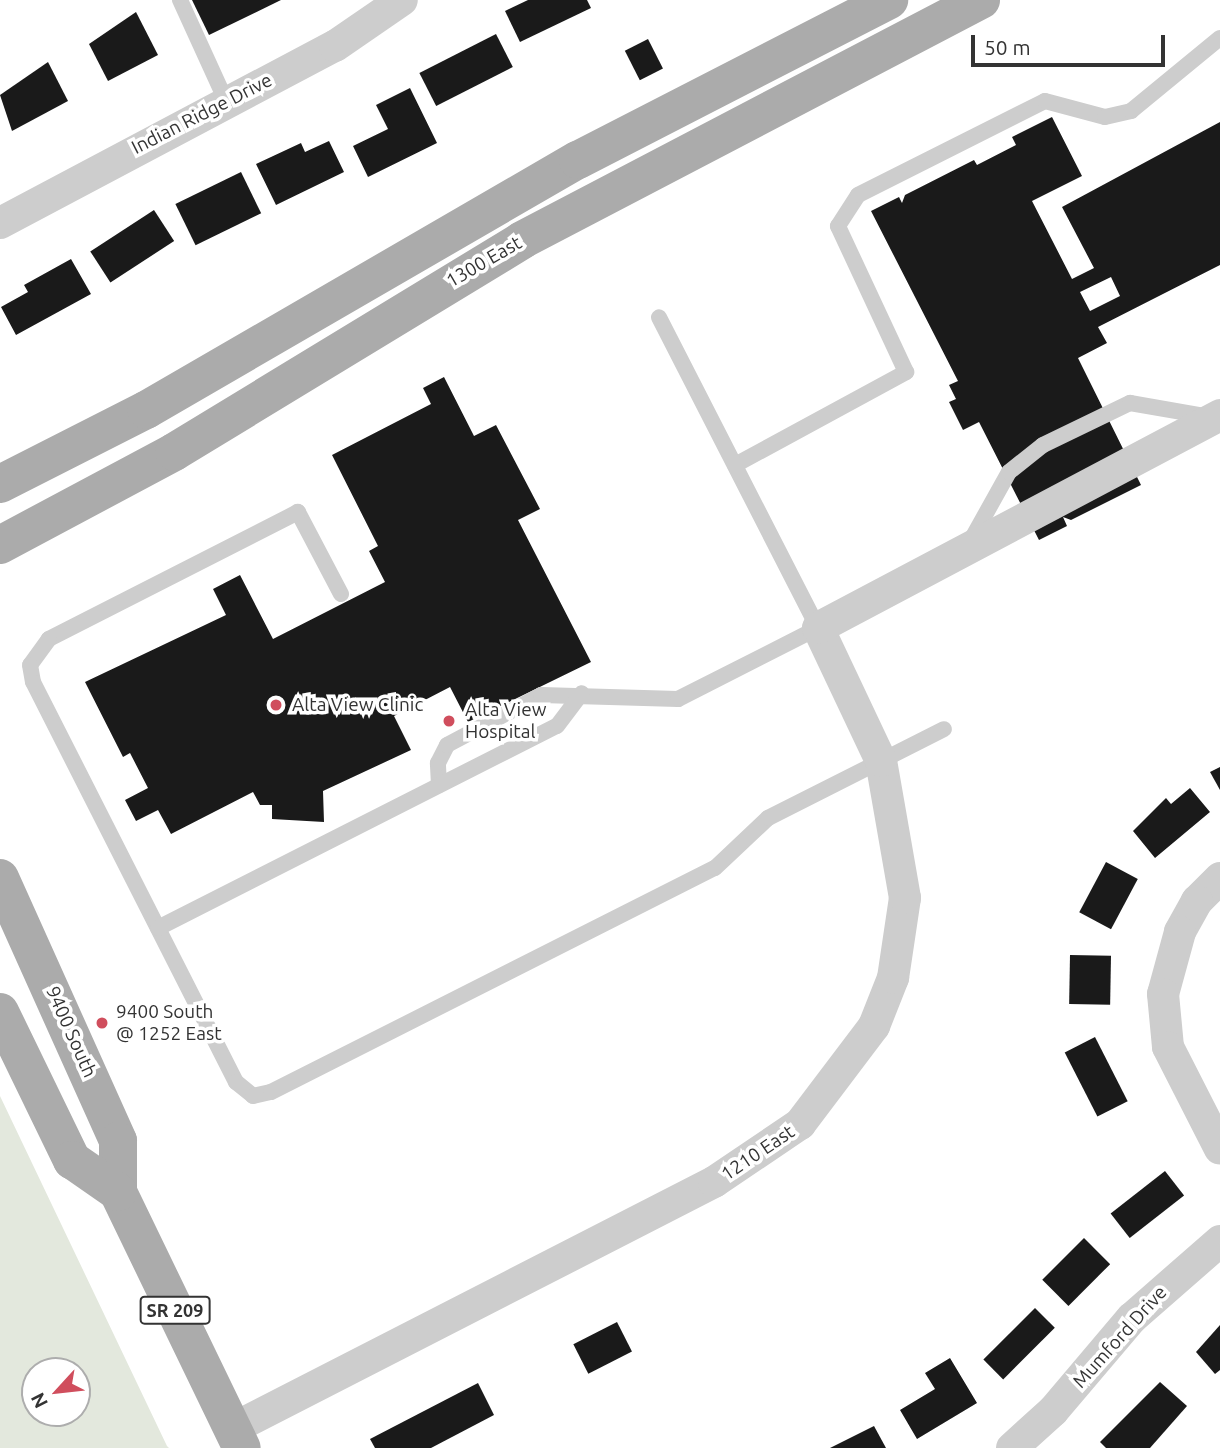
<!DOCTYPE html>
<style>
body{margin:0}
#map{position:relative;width:1220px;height:1448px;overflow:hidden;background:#fff;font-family:Ubuntu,sans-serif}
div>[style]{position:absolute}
.green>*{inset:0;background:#e3e8dd}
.building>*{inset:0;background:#1a1a1a;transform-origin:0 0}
.lane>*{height:16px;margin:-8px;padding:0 8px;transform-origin:8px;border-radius:8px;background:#cdcdcd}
.street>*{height:32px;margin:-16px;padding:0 16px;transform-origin:16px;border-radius:16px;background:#cdcdcd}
.primary>*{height:38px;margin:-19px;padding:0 19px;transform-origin:19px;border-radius:19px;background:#ababab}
.dots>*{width:19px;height:19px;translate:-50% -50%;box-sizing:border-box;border:4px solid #fff;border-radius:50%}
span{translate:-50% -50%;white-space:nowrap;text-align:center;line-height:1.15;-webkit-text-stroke:7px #fff;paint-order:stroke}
.shield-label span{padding:2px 5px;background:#fff;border:2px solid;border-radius:5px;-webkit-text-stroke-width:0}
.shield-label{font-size:18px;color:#333;font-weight:700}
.street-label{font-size:19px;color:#333}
.poi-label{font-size:19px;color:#333}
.left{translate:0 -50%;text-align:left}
.north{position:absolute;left:21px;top:1357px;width:70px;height:70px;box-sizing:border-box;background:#fff;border:2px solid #adadad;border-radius:50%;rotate:243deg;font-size:19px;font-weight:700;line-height:28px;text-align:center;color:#333}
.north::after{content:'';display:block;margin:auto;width:24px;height:32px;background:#d04e5d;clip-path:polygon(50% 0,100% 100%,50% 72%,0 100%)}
.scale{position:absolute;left:971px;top:35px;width:194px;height:32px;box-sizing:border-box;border:4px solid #333;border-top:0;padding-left:9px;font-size:21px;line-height:24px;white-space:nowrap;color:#333;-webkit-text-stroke:5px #fff;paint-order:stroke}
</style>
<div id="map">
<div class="green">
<div style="clip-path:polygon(evenodd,0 1096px,167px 1446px,169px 1448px,0 1448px,0 1096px,77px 1371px,77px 1413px,35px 1413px,35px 1371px,77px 1371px)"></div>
</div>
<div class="building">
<div style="clip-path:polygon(192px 0,281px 0,209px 35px)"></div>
<div style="clip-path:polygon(528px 0,587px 0,591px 8px,520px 42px,505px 11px)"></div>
<div style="clip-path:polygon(136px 12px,158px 55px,108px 81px,89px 44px)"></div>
<div style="left:496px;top:34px;width:37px;height:86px;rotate:63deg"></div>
<div style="left:648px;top:39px;width:33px;height:26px;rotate:63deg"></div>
<div style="clip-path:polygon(48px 62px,68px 101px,12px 131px,0 95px)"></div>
<div style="clip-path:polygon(410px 88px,437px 143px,368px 177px,353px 146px,388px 129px,376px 105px)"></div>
<div style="clip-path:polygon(evenodd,1052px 117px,1082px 176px,1032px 201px,1072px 279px,1094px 268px,1062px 207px,1220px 122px,1220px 265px,1098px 327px,1107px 343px,1078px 358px,1141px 485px,1071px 520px,1063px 517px,1067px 526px,1039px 540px,979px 422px,963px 430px,949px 402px,956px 399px,949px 385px,958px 381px,871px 211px,899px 197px,902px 203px,905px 195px,974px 160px,977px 165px,1016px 145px,1012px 137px,1052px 117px,1111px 277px,1120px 296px,1090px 311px,1080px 292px,1111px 277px)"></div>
<div style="clip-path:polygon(329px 141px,344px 172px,276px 205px,256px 164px,301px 143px,305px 152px)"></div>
<div style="left:241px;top:172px;width:46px;height:73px;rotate:64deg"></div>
<div style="left:154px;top:210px;width:37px;height:76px;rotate:57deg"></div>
<div style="clip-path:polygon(71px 259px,91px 294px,16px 335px,1px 307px,28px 292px,24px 285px)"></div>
<div style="clip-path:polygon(444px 377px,474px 436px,496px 425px,540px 509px,518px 520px,591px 662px,468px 722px,450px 687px,394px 716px,411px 750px,323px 791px,324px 822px,272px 819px,272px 805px,260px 805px,253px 792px,171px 834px,158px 810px,136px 821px,125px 800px,148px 788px,130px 753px,123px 757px,85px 682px,226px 615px,213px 589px,240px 575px,273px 639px,385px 582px,369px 551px,378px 546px,332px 455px,431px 404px,423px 388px)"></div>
<div style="clip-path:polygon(1220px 767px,1220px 790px,1210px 772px)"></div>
<div style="clip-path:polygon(1190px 788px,1210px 812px,1155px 858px,1133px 831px,1166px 798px,1171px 804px)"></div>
<div style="left:1106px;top:862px;width:36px;height:57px;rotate:28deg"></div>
<div style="left:1070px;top:955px;width:41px;height:49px;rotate:1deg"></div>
<div style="left:1095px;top:1037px;width:72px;height:34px;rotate:63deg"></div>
<div style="left:1165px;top:1171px;width:31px;height:69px;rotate:52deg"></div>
<div style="left:1084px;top:1238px;width:37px;height:59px;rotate:45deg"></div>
<div style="left:1035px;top:1308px;width:28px;height:73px;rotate:45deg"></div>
<div style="left:617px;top:1322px;width:33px;height:49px;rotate:63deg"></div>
<div style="clip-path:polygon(1220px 1325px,1220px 1370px,1215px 1374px,1196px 1352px)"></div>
<div style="clip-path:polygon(950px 1358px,977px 1403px,917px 1439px,900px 1410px,935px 1389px,925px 1373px)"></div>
<div style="clip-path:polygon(1160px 1382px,1187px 1406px,1150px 1448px,1106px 1448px,1100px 1442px)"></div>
<div style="clip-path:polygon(478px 1383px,494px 1415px,431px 1448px,375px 1448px,370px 1439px)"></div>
<div style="clip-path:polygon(874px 1426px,886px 1448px,830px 1448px)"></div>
</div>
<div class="lane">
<div style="left:180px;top:0;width:111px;rotate:65.5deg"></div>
<div style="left:735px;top:465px;width:195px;rotate:-28.5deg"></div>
<div style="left:906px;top:372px;width:161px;rotate:-115deg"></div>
<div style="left:838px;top:226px;width:37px;rotate:-57deg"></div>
<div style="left:858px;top:195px;width:209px;rotate:-26.7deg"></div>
<div style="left:1045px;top:101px;width:62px;rotate:14.9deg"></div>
<div style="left:1105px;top:117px;width:27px;rotate:-13deg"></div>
<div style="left:1131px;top:111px;width:115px;rotate:-39.4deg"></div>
<div style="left:970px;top:542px;width:80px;rotate:-60.9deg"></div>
<div style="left:1009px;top:472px;width:43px;rotate:-38.5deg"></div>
<div style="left:1043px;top:445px;width:97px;rotate:-25.8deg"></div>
<div style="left:1130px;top:403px;width:81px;rotate:9.9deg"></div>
<div style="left:341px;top:594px;width:93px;rotate:-117.7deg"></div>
<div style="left:298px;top:512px;width:280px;rotate:153deg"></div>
<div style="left:49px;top:639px;width:32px;rotate:126deg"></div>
<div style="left:30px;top:665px;width:17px;rotate:80deg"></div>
<div style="left:33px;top:682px;width:449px;rotate:63.1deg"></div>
<div style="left:236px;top:1082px;width:22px;rotate:39deg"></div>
<div style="left:253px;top:1096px;width:18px;rotate:-13deg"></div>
<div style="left:271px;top:1092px;width:497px;rotate:-26.8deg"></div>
<div style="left:715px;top:868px;width:73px;rotate:-43.3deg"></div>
<div style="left:768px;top:818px;width:197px;rotate:-26.8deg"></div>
<div style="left:439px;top:785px;width:22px;rotate:-93deg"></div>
<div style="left:438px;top:763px;width:20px;rotate:-63deg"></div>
<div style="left:447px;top:745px;width:106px;rotate:-28deg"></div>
<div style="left:541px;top:695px;width:137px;rotate:1.7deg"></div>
<div style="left:678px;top:699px;width:157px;rotate:-26.9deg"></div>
<div style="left:818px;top:628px;width:349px;rotate:-117.1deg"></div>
<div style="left:158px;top:928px;width:447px;rotate:-26.9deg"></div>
<div style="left:557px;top:726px;width:41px;rotate:-52.9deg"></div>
</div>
<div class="street">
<div style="left:0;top:223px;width:379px;rotate:-27.9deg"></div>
<div style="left:335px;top:46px;width:81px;rotate:-34.5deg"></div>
<div style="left:1220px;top:878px;width:33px;rotate:135deg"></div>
<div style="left:1197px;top:901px;width:35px;rotate:119deg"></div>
<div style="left:1180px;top:932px;width:64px;rotate:105.3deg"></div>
<div style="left:1163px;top:994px;width:53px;rotate:84.6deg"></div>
<div style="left:1168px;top:1047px;width:114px;rotate:63deg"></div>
<div style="left:232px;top:1429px;width:542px;rotate:-27.13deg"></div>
<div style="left:714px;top:1182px;width:104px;rotate:-34deg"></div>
<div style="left:800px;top:1124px;width:123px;rotate:-52.9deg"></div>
<div style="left:874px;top:1026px;width:52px;rotate:-68.4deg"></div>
<div style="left:893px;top:978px;width:81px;rotate:-81.5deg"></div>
<div style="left:905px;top:898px;width:139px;rotate:-99.9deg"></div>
<div style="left:881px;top:761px;width:147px;rotate:-115.3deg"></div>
<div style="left:818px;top:628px;width:455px;rotate:-27.9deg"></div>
<div style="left:1012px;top:1448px;width:55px;rotate:-42.1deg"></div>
<div style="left:1053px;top:1411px;width:122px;rotate:-49.7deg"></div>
<div style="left:1132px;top:1318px;width:117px;rotate:-41.2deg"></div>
</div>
<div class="primary">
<div style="left:0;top:484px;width:164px;rotate:-26.9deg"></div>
<div style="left:146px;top:410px;width:499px;rotate:-30.1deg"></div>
<div style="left:578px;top:160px;width:350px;rotate:-27.2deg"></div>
<div style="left:0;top:545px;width:197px;rotate:-28.1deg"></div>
<div style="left:174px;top:452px;width:407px;rotate:-31.3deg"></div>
<div style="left:522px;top:240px;width:518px;rotate:-27.6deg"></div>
<div style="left:0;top:878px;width:288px;rotate:65.8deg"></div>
<div style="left:118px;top:1141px;width:51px;rotate:90deg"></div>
<div style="left:118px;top:1192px;width:284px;rotate:64.2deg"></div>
<div style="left:0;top:1012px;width:165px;rotate:64.1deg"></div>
<div style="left:72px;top:1160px;width:56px;rotate:34.8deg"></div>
</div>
<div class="dots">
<div style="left:276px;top:705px;background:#d04e5d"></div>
<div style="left:449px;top:721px;background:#d04e5d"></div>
<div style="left:102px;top:1023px;background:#d04e5d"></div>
</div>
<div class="shield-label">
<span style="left:175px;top:1310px">SR 209</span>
</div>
<div class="street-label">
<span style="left:202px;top:114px;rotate:-27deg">Indian Ridge Drive</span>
<span style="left:484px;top:262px;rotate:-30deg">1300 East</span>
<span style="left:71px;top:1032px;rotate:66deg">9400 South</span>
<span style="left:758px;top:1153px;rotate:-34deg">1210 East</span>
<span style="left:1120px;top:1337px;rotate:-48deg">Mumford Drive</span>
</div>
<div class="poi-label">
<span class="left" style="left:292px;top:705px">Alta View Clinic</span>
<span class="left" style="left:465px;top:721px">Alta View<br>Hospital</span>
<span class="left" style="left:116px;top:1023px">9400 South<br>@ 1252 East</span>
</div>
<div class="north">N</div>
<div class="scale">50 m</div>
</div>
